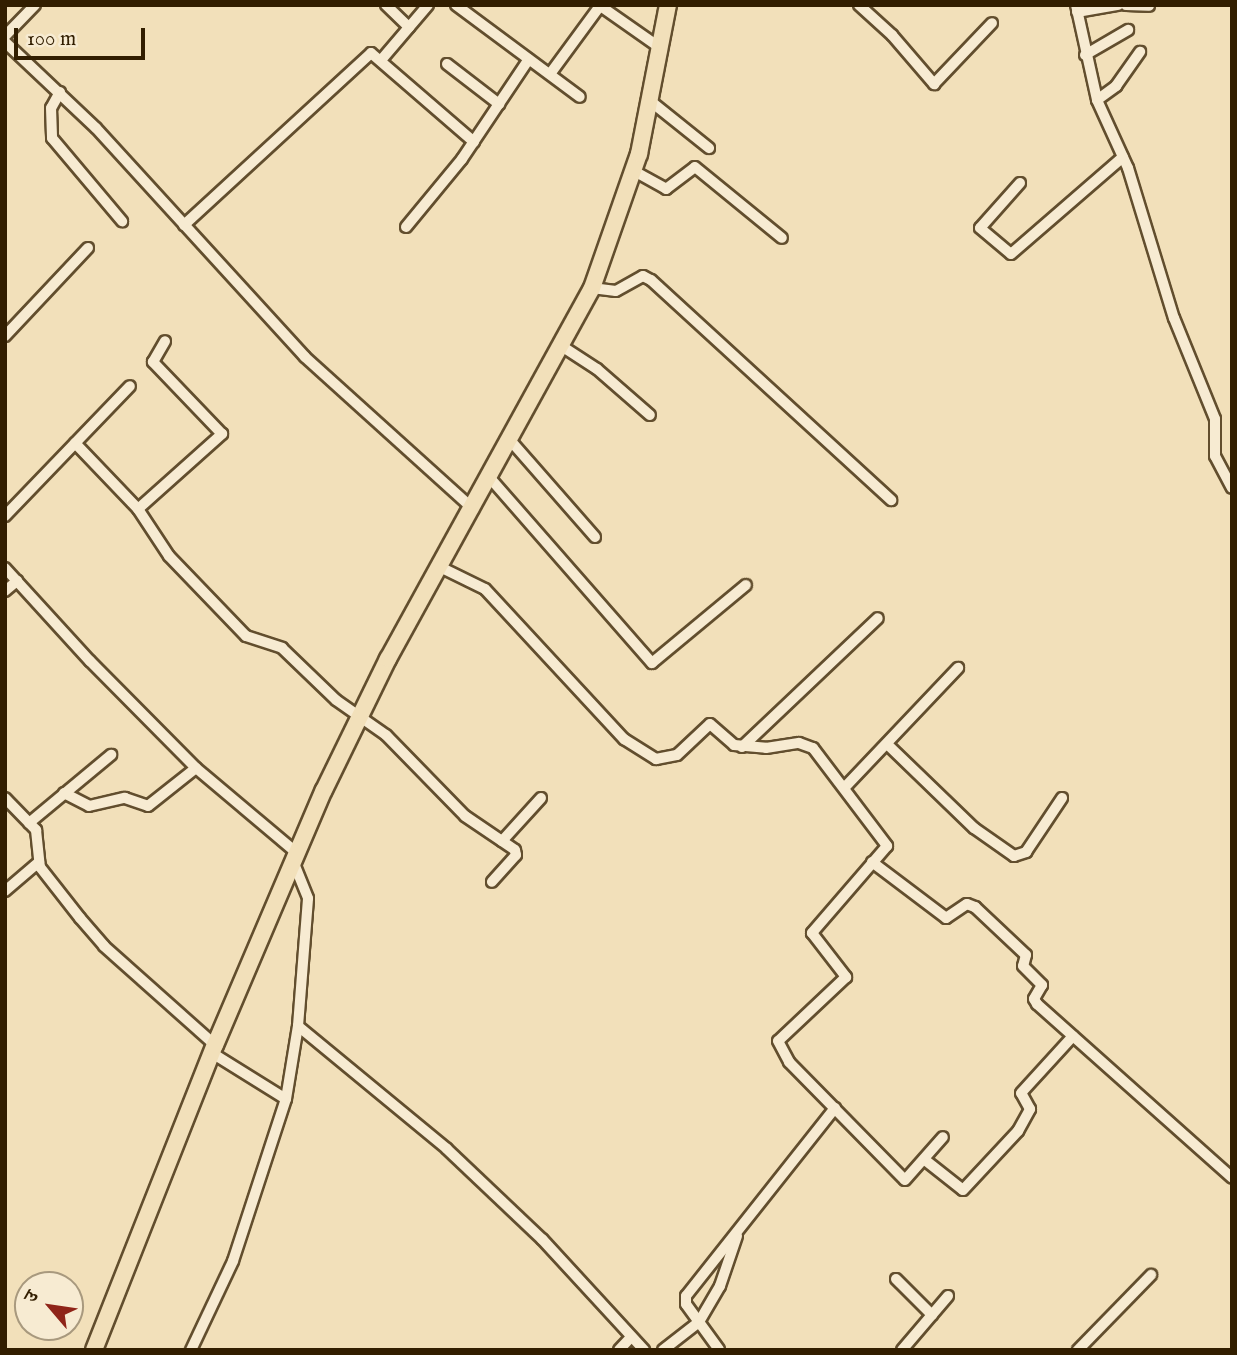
<!DOCTYPE html>
<meta charset="utf-8">
<style>
body{margin:0}
#map{position:relative;width:1237px;height:1355px;overflow:hidden;background:#f2e0ba;font-family:"IM FELL English","Noto Serif Devanagari",serif}
div>[style]{position:absolute}
.roads{filter:drop-shadow(2px 0 #624e2e) drop-shadow(-2px 0 #624e2e) drop-shadow(0 2px #624e2e) drop-shadow(0 -2px #624e2e)}
.minor>*{height:10px;margin:-5px;padding:0 5px;transform-origin:5px;border-radius:5px;background:#f7ebd2}
.primary>*{height:16px;margin:-8px;padding:0 8px;transform-origin:8px;border-radius:8px;background:#f2e0ba}
span{translate:-50% -50%;white-space:nowrap;text-align:center;line-height:1.15;-webkit-text-stroke:5px #f7ebd2;paint-order:stroke}
.frame{position:absolute;inset:0;border:7px solid #321e00;pointer-events:none}
.north{position:absolute;left:14px;top:1271px;width:70px;height:70px;box-sizing:border-box;background:#f7ebd2;border:2px solid #a8997e;border-radius:50%;rotate:299deg;font-size:19px;font-weight:700;line-height:28px;text-align:center;color:#321e00}
.north::after{content:'';display:block;margin:auto;width:24px;height:32px;background:#8f2418;clip-path:polygon(50% 0,100% 100%,50% 72%,0 100%)}
.scale{position:absolute;left:14px;top:28px;width:131px;height:32px;box-sizing:border-box;border:4px solid #321e00;border-top:0;padding-left:9px;font-size:21px;line-height:24px;white-space:nowrap;color:#321e00;-webkit-text-stroke:5px #f7ebd2;paint-order:stroke}
</style>
<div id="map">
<div class="roads">
<div class="minor">
<div style="left:386px;top:5px;width:32px;rotate:44deg"></div>
<div style="left:456px;top:5px;width:154px;rotate:36.6deg"></div>
<div style="left:599px;top:5px;width:73px;rotate:35deg"></div>
<div style="left:859px;top:5px;width:45px;rotate:42.3deg"></div>
<div style="left:892px;top:35px;width:65px;rotate:49.4deg"></div>
<div style="left:934px;top:84px;width:84px;rotate:-46.4deg"></div>
<div style="left:1076px;top:5px;width:97px;rotate:77.5deg"></div>
<div style="left:1097px;top:100px;width:75px;rotate:65.5deg"></div>
<div style="left:1128px;top:168px;width:157px;rotate:73deg"></div>
<div style="left:1174px;top:318px;width:109px;rotate:67.9deg"></div>
<div style="left:1215px;top:419px;width:37px;rotate:90deg"></div>
<div style="left:1215px;top:456px;width:36px;rotate:62deg"></div>
<div style="left:1126px;top:5px;width:23px;rotate:2deg"></div>
<div style="left:1077px;top:12px;width:42px;rotate:-9.7deg"></div>
<div style="left:5px;top:36px;width:43px;rotate:-45.9deg"></div>
<div style="left:5px;top:42px;width:125px;rotate:43.4deg"></div>
<div style="left:96px;top:128px;width:310px;rotate:47.6deg"></div>
<div style="left:305px;top:357px;width:227px;rotate:42.1deg"></div>
<div style="left:1085px;top:55px;width:50px;rotate:-30.2deg"></div>
<div style="left:382px;top:59px;width:71px;rotate:-49.6deg"></div>
<div style="left:447px;top:64px;width:66px;rotate:37.6deg"></div>
<div style="left:550px;top:74px;width:84px;rotate:-53.7deg"></div>
<div style="left:60px;top:92px;width:18px;rotate:119deg"></div>
<div style="left:51px;top:108px;width:30px;rotate:88deg"></div>
<div style="left:52px;top:138px;width:109px;rotate:49.9deg"></div>
<div style="left:649px;top:100px;width:77px;rotate:38.7deg"></div>
<div style="left:1097px;top:100px;width:24px;rotate:-36deg"></div>
<div style="left:1116px;top:86px;width:42px;rotate:-54.8deg"></div>
<div style="left:634px;top:171px;width:37px;rotate:29deg"></div>
<div style="left:666px;top:189px;width:36px;rotate:-37deg"></div>
<div style="left:695px;top:167px;width:112px;rotate:39.2deg"></div>
<div style="left:1020px;top:183px;width:60px;rotate:131.6deg"></div>
<div style="left:980px;top:228px;width:40px;rotate:40deg"></div>
<div style="left:1011px;top:254px;width:148px;rotate:-40.9deg"></div>
<div style="left:184px;top:225px;width:254px;rotate:-42.6deg"></div>
<div style="left:371px;top:53px;width:136px;rotate:40.8deg"></div>
<div style="left:406px;top:227px;width:88px;rotate:-50.5deg"></div>
<div style="left:462px;top:159px;width:120px;rotate:-56.2deg"></div>
<div style="left:592px;top:288px;width:24px;rotate:7deg"></div>
<div style="left:616px;top:291px;width:31px;rotate:-29deg"></div>
<div style="left:643px;top:276px;width:9px;rotate:27deg"></div>
<div style="left:651px;top:280px;width:326px;rotate:42.5deg"></div>
<div style="left:5px;top:336px;width:121px;rotate:-46.7deg"></div>
<div style="left:560px;top:345px;width:44px;rotate:33deg"></div>
<div style="left:597px;top:369px;width:70px;rotate:41deg"></div>
<div style="left:510px;top:440px;width:129px;rotate:48.8deg"></div>
<div style="left:75px;top:443px;width:91px;rotate:46.3deg"></div>
<div style="left:138px;top:509px;width:56px;rotate:56.6deg"></div>
<div style="left:169px;top:556px;width:111px;rotate:46.1deg"></div>
<div style="left:246px;top:636px;width:38px;rotate:18deg"></div>
<div style="left:282px;top:648px;width:75px;rotate:43.9deg"></div>
<div style="left:336px;top:700px;width:61px;rotate:35deg"></div>
<div style="left:386px;top:735px;width:113px;rotate:45.7deg"></div>
<div style="left:465px;top:816px;width:60px;rotate:34.2deg"></div>
<div style="left:515px;top:850px;width:5px;rotate:79deg"></div>
<div style="left:516px;top:855px;width:36px;rotate:132deg"></div>
<div style="left:490px;top:478px;width:246px;rotate:48.8deg"></div>
<div style="left:652px;top:663px;width:122px;rotate:-39.7deg"></div>
<div style="left:138px;top:509px;width:113px;rotate:-41.8deg"></div>
<div style="left:222px;top:434px;width:100px;rotate:-133.8deg"></div>
<div style="left:153px;top:362px;width:24px;rotate:-60deg"></div>
<div style="left:5px;top:516px;width:180px;rotate:-46.1deg"></div>
<div style="left:440px;top:567px;width:50px;rotate:26.1deg"></div>
<div style="left:485px;top:589px;width:205px;rotate:47.2deg"></div>
<div style="left:624px;top:739px;width:38px;rotate:32deg"></div>
<div style="left:656px;top:759px;width:21px;rotate:-11deg"></div>
<div style="left:677px;top:755px;width:45px;rotate:-43.2deg"></div>
<div style="left:710px;top:724px;width:32px;rotate:41deg"></div>
<div style="left:734px;top:745px;width:32px;rotate:5deg"></div>
<div style="left:766px;top:748px;width:33px;rotate:-9deg"></div>
<div style="left:799px;top:743px;width:15px;rotate:20deg"></div>
<div style="left:813px;top:748px;width:123px;rotate:52.9deg"></div>
<div style="left:887px;top:846px;width:115px;rotate:130.8deg"></div>
<div style="left:812px;top:933px;width:56px;rotate:52.3deg"></div>
<div style="left:846px;top:977px;width:93px;rotate:136.7deg"></div>
<div style="left:778px;top:1041px;width:24px;rotate:62deg"></div>
<div style="left:789px;top:1062px;width:165px;rotate:45.5deg"></div>
<div style="left:905px;top:1180px;width:57px;rotate:-48.5deg"></div>
<div style="left:5px;top:568px;width:126px;rotate:47.6deg"></div>
<div style="left:90px;top:661px;width:151px;rotate:45.3deg"></div>
<div style="left:5px;top:591px;width:16px;rotate:-40deg"></div>
<div style="left:888px;top:745px;width:120px;rotate:44deg"></div>
<div style="left:974px;top:828px;width:49px;rotate:35deg"></div>
<div style="left:1014px;top:856px;width:13px;rotate:-18deg"></div>
<div style="left:1026px;top:852px;width:65px;rotate:-56.3deg"></div>
<div style="left:742px;top:747px;width:187px;rotate:-43.5deg"></div>
<div style="left:846px;top:786px;width:163px;rotate:-46.5deg"></div>
<div style="left:64px;top:793px;width:28px;rotate:27deg"></div>
<div style="left:89px;top:806px;width:37px;rotate:-13deg"></div>
<div style="left:125px;top:798px;width:24px;rotate:19deg"></div>
<div style="left:148px;top:806px;width:61px;rotate:-38.4deg"></div>
<div style="left:196px;top:768px;width:133px;rotate:40.1deg"></div>
<div style="left:5px;top:798px;width:45px;rotate:45.9deg"></div>
<div style="left:36px;top:830px;width:37px;rotate:84deg"></div>
<div style="left:40px;top:867px;width:65px;rotate:51.9deg"></div>
<div style="left:80px;top:918px;width:37px;rotate:49deg"></div>
<div style="left:104px;top:946px;width:149px;rotate:41.7deg"></div>
<div style="left:29px;top:823px;width:107px;rotate:-39.7deg"></div>
<div style="left:502px;top:841px;width:58px;rotate:-47.8deg"></div>
<div style="left:872px;top:862px;width:93px;rotate:37.1deg"></div>
<div style="left:946px;top:918px;width:25px;rotate:-34deg"></div>
<div style="left:967px;top:904px;width:9px;rotate:21deg"></div>
<div style="left:975px;top:907px;width:70px;rotate:43.3deg"></div>
<div style="left:1026px;top:955px;width:11px;rotate:105deg"></div>
<div style="left:1023px;top:966px;width:27px;rotate:45deg"></div>
<div style="left:1042px;top:985px;width:16px;rotate:120deg"></div>
<div style="left:1034px;top:999px;width:6px;rotate:59deg"></div>
<div style="left:1037px;top:1004px;width:261px;rotate:41.7deg"></div>
<div style="left:5px;top:891px;width:45px;rotate:-40.5deg"></div>
<div style="left:298px;top:1026px;width:193px;rotate:39.5deg"></div>
<div style="left:447px;top:1149px;width:131px;rotate:43.5deg"></div>
<div style="left:542px;top:1239px;width:151px;rotate:47.4deg"></div>
<div style="left:212px;top:1053px;width:87px;rotate:31.9deg"></div>
<div style="left:925px;top:1160px;width:48px;rotate:38.3deg"></div>
<div style="left:963px;top:1190px;width:81px;rotate:-47deg"></div>
<div style="left:1018px;top:1131px;width:25px;rotate:-61deg"></div>
<div style="left:1030px;top:1109px;width:18px;rotate:-119deg"></div>
<div style="left:1021px;top:1093px;width:77px;rotate:-47.6deg"></div>
<div style="left:737px;top:1236px;width:53px;rotate:108.8deg"></div>
<div style="left:720px;top:1286px;width:42px;rotate:120.3deg"></div>
<div style="left:699px;top:1322px;width:22px;rotate:-126deg"></div>
<div style="left:686px;top:1304px;width:8px;rotate:-90deg"></div>
<div style="left:686px;top:1296px;width:240px;rotate:-51.6deg"></div>
<div style="left:896px;top:1279px;width:51px;rotate:45deg"></div>
<div style="left:191px;top:1350px;width:98px;rotate:-64.7deg"></div>
<div style="left:233px;top:1261px;width:170px;rotate:-71.9deg"></div>
<div style="left:286px;top:1099px;width:74px;rotate:-80.7deg"></div>
<div style="left:298px;top:1026px;width:128px;rotate:-85.5deg"></div>
<div style="left:308px;top:898px;width:38px;rotate:-112deg"></div>
<div style="left:619px;top:1350px;width:18px;rotate:-47deg"></div>
<div style="left:663px;top:1350px;width:46px;rotate:-37.9deg"></div>
<div style="left:699px;top:1322px;width:34px;rotate:54deg"></div>
<div style="left:902px;top:1350px;width:71px;rotate:-49.6deg"></div>
<div style="left:1078px;top:1350px;width:105px;rotate:-45.8deg"></div>
</div>
<div class="primary">
<div style="left:94px;top:1350px;width:328px;rotate:-68.4deg"></div>
<div style="left:215px;top:1045px;width:277px;rotate:-66.9deg"></div>
<div style="left:324px;top:790px;width:146px;rotate:-64deg"></div>
<div style="left:388px;top:659px;width:423px;rotate:-61.2deg"></div>
<div style="left:592px;top:288px;width:142px;rotate:-70.7deg"></div>
<div style="left:639px;top:154px;width:152px;rotate:-79deg"></div>
</div>
</div>
<div class="frame"></div>
<div class="north">उ</div>
<div class="scale">100 m</div>
</div>
